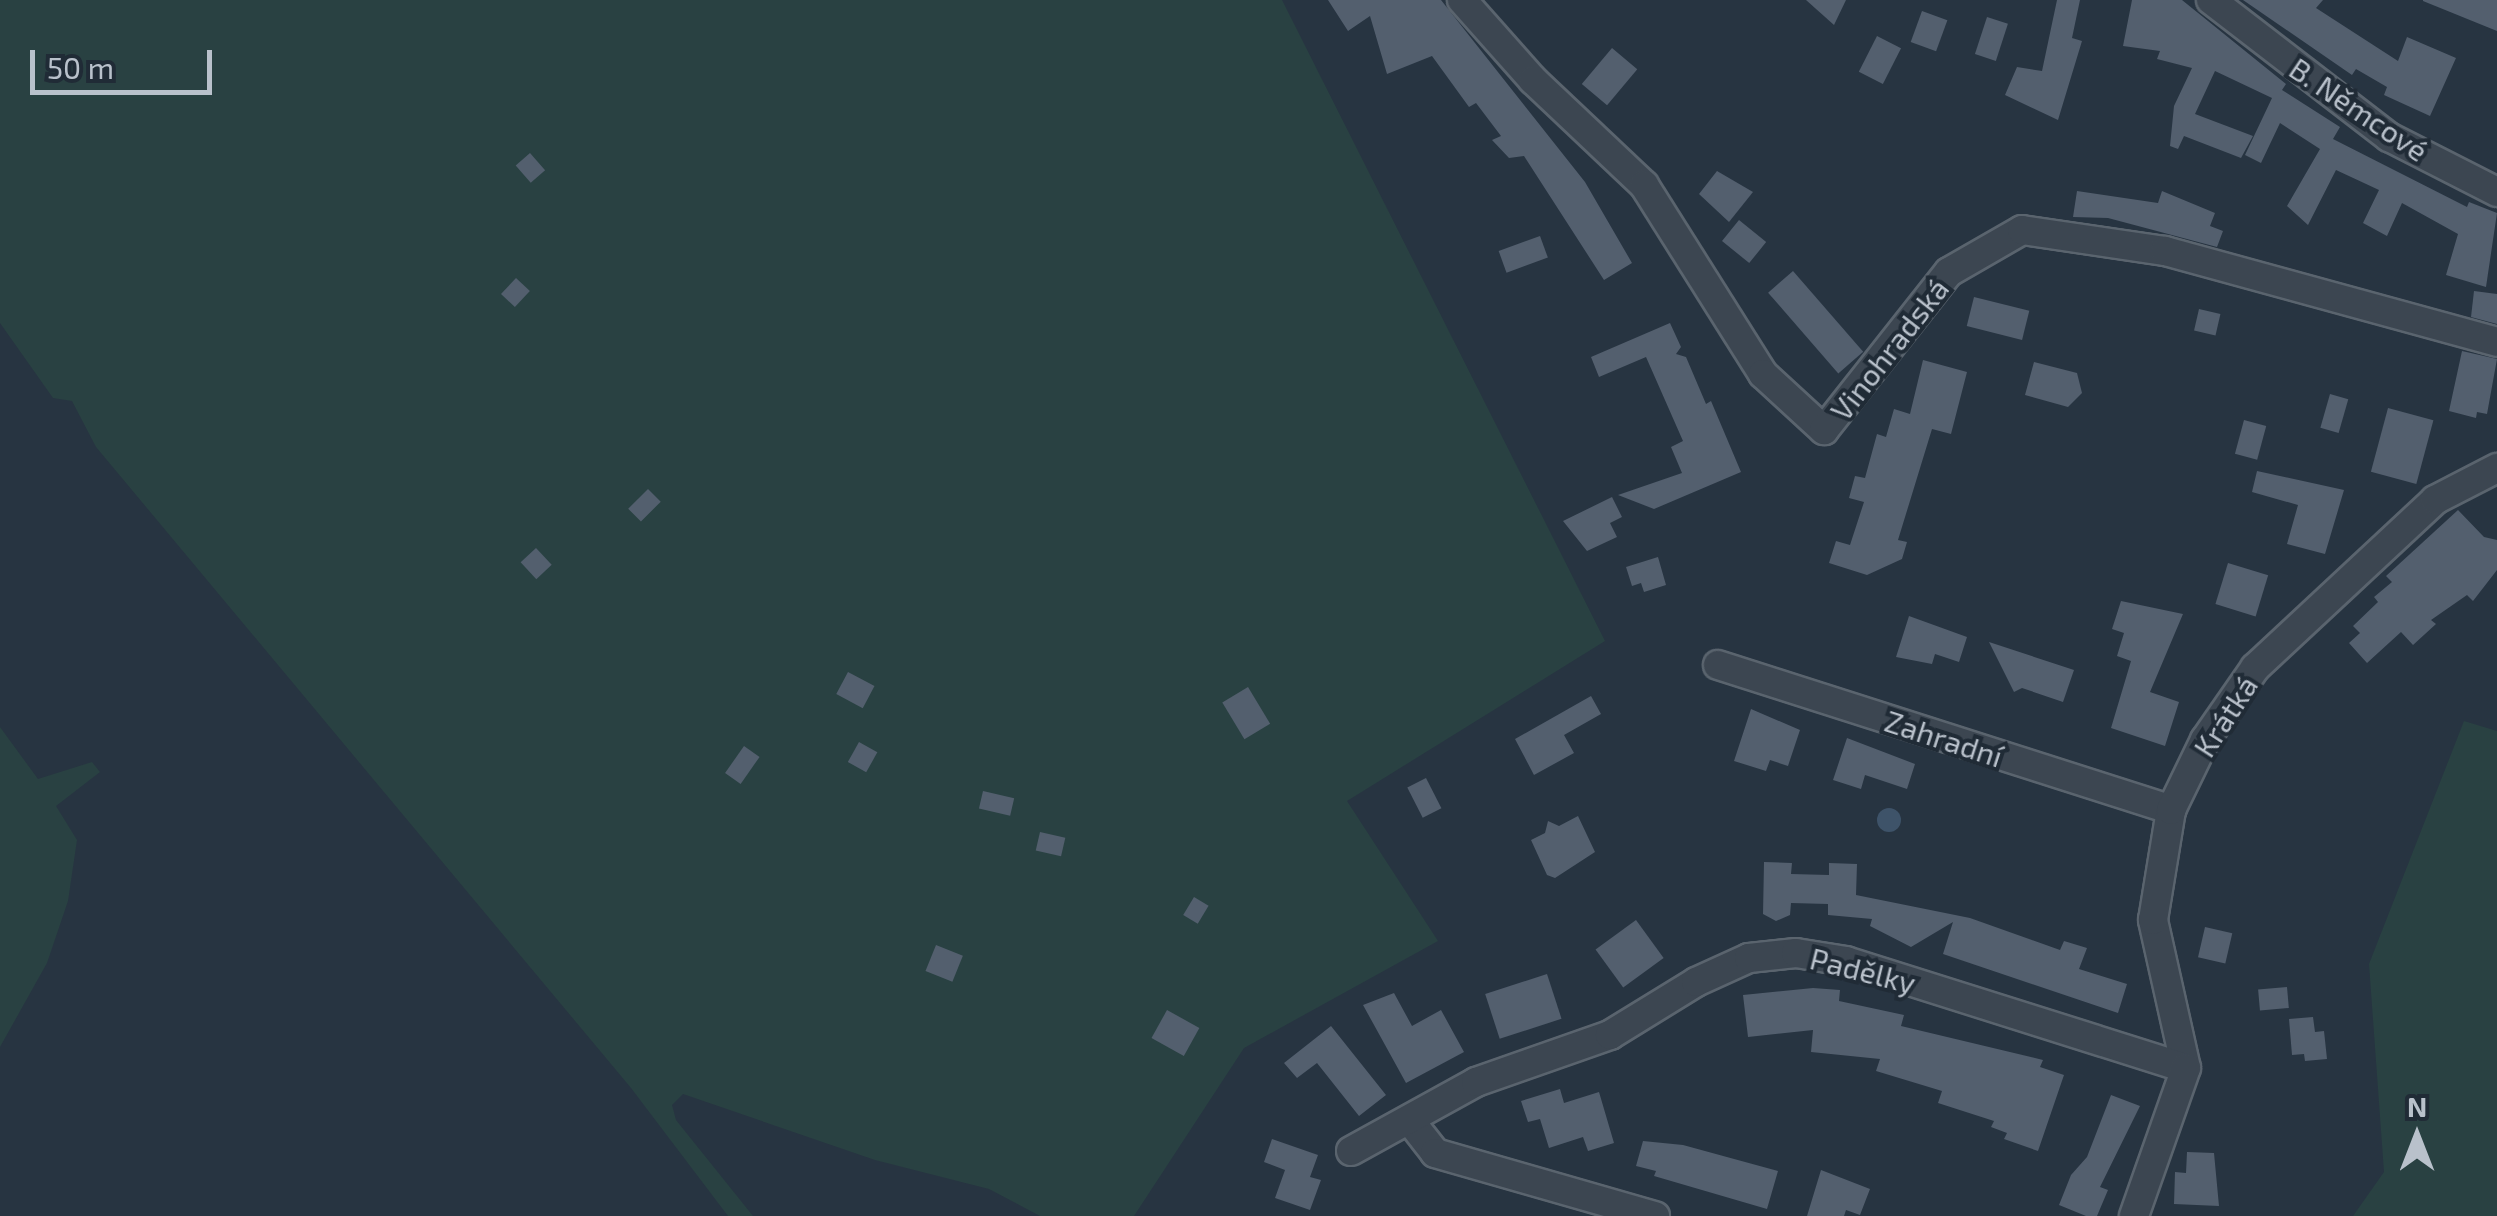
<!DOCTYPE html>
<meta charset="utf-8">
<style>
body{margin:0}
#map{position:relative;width:2497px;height:1216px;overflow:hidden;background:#273441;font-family:"Exo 2",sans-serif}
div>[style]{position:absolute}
.green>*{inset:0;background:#294142}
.water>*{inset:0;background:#3e5369}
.round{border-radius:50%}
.building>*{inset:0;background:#535f6e;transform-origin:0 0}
.roads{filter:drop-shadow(2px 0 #5a646e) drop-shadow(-2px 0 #5a646e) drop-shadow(0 2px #5a646e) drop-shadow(0 -2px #5a646e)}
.minor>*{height:28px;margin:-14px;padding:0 14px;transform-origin:14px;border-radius:14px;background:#3c4651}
span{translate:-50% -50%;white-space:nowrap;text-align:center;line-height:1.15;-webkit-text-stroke:8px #202b36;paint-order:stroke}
.street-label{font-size:30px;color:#b9c1cb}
.north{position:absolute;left:2367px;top:1086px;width:100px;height:100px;-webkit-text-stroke:8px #202b36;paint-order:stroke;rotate:0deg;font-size:28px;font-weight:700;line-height:40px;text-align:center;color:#b9c1cb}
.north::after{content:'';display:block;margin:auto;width:35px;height:45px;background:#b9c1cb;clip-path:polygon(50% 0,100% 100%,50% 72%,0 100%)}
.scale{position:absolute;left:30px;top:50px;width:182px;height:45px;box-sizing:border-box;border:5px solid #b9c1cb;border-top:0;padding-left:12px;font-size:30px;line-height:35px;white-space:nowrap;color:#b9c1cb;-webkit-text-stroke:8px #202b36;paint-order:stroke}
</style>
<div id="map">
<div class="green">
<div style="clip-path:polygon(0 0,1282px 0,1605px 641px,1347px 801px,1438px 941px,1244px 1048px,1134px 1216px,1040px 1216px,989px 1189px,875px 1160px,683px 1094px,672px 1105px,676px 1120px,753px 1216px,728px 1216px,631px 1088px,96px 447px,72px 401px,53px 398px,0 323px)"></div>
<div style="clip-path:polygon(2464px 721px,2497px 731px,2497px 1216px,2353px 1216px,2384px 1172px,2369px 964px)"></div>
<div style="clip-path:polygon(0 727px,38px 779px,92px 762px,100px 772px,56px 806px,77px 840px,68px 901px,47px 963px,0 1047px)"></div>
</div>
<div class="water">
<div class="round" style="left:1877px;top:808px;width:24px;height:24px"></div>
</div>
<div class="building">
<div style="clip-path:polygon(1328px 0,1441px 0,1585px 182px,1632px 263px,1604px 280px,1524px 156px,1509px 158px,1492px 140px,1501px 136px,1476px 103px,1469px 107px,1432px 56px,1387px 74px,1370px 16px,1348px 31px)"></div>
<div style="clip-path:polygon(1806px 0,1846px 0,1834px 25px)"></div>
<div style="clip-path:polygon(2057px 0,2080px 0,2072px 38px,2082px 41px,2058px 120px,2005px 95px,2017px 67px,2042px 71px)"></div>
<div style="clip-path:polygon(2132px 0,2182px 0,2286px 84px,2282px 90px,2340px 127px,2333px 139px,2467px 207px,2469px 202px,2497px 213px,2486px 287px,2446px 275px,2458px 234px,2402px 203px,2387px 236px,2363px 223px,2379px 190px,2336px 170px,2308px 225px,2287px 206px,2320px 149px,2280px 123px,2261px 163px,2245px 155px,2272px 98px,2215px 71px,2195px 114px,2253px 136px,2241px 158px,2184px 136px,2178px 149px,2170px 146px,2174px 106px,2192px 68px,2157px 59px,2160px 51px,2123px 46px)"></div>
<div style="clip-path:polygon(2243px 0,2323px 0,2316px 8px,2398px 61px,2407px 37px,2456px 58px,2430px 116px,2384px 95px,2387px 87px,2356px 69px,2352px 75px)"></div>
<div style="clip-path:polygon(2423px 0,2497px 0,2497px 31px,2423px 1px)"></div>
<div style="left:1922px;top:11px;width:27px;height:33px;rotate:20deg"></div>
<div style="left:1987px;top:17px;width:22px;height:39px;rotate:18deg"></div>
<div style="left:1877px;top:36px;width:27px;height:40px;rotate:27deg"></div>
<div style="left:1612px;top:48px;width:33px;height:47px;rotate:40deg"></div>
<div style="left:530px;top:153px;width:23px;height:19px;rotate:49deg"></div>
<div style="clip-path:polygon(1717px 171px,1753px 192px,1729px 222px,1699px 194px)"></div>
<div style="clip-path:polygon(2077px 191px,2158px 203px,2162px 191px,2215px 213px,2210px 226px,2223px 231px,2217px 247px,2108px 218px,2073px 217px)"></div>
<div style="left:1739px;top:220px;width:35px;height:27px;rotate:39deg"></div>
<div style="left:1540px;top:236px;width:23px;height:44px;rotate:70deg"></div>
<div style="left:1793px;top:271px;width:107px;height:33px;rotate:49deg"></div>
<div style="left:516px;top:278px;width:19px;height:22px;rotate:43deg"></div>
<div style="clip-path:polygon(2474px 291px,2497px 294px,2497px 324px,2471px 317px)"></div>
<div style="left:1974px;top:297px;width:57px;height:30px;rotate:14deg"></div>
<div style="left:2199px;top:309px;width:22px;height:22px;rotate:13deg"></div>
<div style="clip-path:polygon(1670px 323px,1681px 347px,1676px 354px,1686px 357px,1706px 404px,1711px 401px,1741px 472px,1654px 509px,1618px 495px,1682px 473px,1671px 447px,1683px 441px,1646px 357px,1599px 377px,1591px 357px)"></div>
<div style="clip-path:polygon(2462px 351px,2497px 359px,2487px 414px,2477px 412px,2476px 418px,2449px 411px)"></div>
<div style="clip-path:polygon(1923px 360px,1967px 372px,1951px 434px,1932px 429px,1898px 540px,1907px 542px,1902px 559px,1867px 575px,1829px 563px,1836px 541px,1850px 545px,1864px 502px,1849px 498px,1855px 476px,1865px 478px,1877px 434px,1886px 437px,1894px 409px,1910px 414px)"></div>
<div style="clip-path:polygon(2034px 362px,2077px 373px,2082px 393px,2068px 407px,2025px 395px)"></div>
<div style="left:2330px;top:394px;width:19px;height:35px;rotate:16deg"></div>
<div style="left:2388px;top:408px;width:47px;height:66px;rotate:15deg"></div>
<div style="left:2244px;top:420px;width:23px;height:35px;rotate:15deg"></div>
<div style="clip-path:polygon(2257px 471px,2344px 490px,2325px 554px,2287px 544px,2298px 505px,2252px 492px)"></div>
<div style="left:648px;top:489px;width:18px;height:28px;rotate:45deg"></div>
<div style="clip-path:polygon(1612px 497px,1622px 517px,1610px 523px,1617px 537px,1587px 551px,1563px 521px)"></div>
<div style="clip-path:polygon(2458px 510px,2484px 537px,2497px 540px,2497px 570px,2473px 601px,2467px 595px,2431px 620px,2436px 624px,2413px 645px,2401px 632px,2367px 663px,2349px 643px,2360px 633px,2353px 626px,2378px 602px,2374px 597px,2392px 582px,2386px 576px)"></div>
<div style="left:536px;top:548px;width:23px;height:21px;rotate:47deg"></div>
<div style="clip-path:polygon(1658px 557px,1666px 585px,1644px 592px,1641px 583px,1632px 586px,1626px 567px)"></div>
<div style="left:2228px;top:563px;width:42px;height:43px;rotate:17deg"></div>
<div style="clip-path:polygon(2121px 601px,2183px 614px,2150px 692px,2179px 702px,2165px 746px,2111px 728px,2131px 661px,2117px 656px,2124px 633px,2112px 629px)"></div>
<div style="clip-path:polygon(1909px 616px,1967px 637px,1959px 662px,1935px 654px,1932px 664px,1896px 657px)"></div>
<div style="clip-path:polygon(1989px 642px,2074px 670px,2063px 702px,2022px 688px,2014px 692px)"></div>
<div style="left:848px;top:672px;width:30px;height:25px;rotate:28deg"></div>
<div style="left:1248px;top:687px;width:43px;height:30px;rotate:59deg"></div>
<div style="clip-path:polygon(1591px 696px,1601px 714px,1564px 735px,1574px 753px,1534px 775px,1515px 739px)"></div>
<div style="clip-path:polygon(1751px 709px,1800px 730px,1788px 766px,1770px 760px,1766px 771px,1734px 761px)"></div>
<div style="clip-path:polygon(1847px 738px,1915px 764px,1907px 789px,1865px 775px,1861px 789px,1833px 780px)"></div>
<div style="left:859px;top:742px;width:21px;height:23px;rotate:29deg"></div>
<div style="left:744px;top:746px;width:19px;height:33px;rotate:35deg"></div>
<div style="left:1426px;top:778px;width:34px;height:21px;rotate:63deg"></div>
<div style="left:983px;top:791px;width:32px;height:18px;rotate:13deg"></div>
<div style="clip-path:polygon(1578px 816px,1595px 852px,1555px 878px,1547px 875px,1531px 840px,1545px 833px,1548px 821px,1559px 826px)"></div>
<div style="left:1040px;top:832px;width:26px;height:19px;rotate:13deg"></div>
<div style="clip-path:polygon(1764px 862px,1792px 863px,1791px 874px,1829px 875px,1829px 863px,1857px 864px,1856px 895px,1970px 918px,2060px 950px,2064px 941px,2087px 948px,2079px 969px,2127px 984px,2118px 1013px,1943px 954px,1953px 922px,1911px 947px,1870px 926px,1872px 919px,1828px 915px,1828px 904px,1791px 903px,1790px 915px,1776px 921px,1763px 914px)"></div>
<div style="left:1194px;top:897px;width:17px;height:21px;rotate:31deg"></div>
<div style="left:1636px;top:920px;width:47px;height:50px;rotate:54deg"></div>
<div style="left:2205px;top:927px;width:28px;height:31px;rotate:13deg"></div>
<div style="left:936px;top:945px;width:29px;height:28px;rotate:22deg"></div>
<div style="left:1547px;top:974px;width:47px;height:65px;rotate:72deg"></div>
<div style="left:2287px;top:987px;width:21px;height:29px;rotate:85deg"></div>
<div style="clip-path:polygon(1813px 988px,1840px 990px,1839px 1001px,1904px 1015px,1901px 1026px,2043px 1060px,2040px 1067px,2064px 1075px,2038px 1151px,2004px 1139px,2007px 1133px,1991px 1127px,1994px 1121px,1938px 1103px,1942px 1091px,1876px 1071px,1880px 1059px,1811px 1052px,1813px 1030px,1748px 1037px,1743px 995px)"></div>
<div style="clip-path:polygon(1394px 993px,1412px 1026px,1441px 1010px,1464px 1052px,1406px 1083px,1363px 1005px)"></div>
<div style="left:1167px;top:1010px;width:37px;height:32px;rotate:29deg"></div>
<div style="clip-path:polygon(2313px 1017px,2315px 1032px,2324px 1031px,2327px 1059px,2305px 1061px,2304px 1054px,2292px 1055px,2289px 1019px)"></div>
<div style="clip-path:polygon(1331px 1026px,1386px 1095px,1359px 1116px,1317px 1063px,1297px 1078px,1284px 1063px)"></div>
<div style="clip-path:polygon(1560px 1089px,1564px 1103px,1599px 1092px,1614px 1143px,1588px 1151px,1583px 1137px,1549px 1148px,1540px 1119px,1528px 1122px,1521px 1101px)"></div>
<div style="clip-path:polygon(2111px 1095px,2140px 1106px,2100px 1187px,2108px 1190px,2097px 1216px,2086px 1216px,2059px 1205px,2071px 1175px,2087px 1157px)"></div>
<div style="clip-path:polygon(1272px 1139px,1318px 1155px,1310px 1177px,1321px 1180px,1310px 1210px,1275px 1198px,1285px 1170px,1264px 1162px)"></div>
<div style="clip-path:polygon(1643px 1141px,1683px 1145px,1778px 1171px,1767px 1209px,1654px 1176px,1656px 1171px,1636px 1166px)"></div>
<div style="clip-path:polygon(2187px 1152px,2214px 1153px,2219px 1206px,2174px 1204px,2175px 1172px,2186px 1173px)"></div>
<div style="clip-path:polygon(1821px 1170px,1870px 1189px,1860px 1215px,1846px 1210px,1844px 1216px,1807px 1216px)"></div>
</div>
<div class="roads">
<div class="minor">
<div style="left:1462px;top:0;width:107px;rotate:48.4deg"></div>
<div style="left:1533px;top:80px;width:153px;rotate:43.4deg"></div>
<div style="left:1644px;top:185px;width:223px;rotate:57.8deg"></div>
<div style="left:1763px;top:374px;width:83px;rotate:42.6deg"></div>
<div style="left:1824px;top:430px;width:201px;rotate:-51.7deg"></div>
<div style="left:1949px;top:272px;width:84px;rotate:-29.9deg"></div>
<div style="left:2022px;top:230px;width:145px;rotate:8.4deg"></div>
<div style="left:2165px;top:251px;width:344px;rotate:15.3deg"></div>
<div style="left:2211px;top:0;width:225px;rotate:37.6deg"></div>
<div style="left:2389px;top:137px;width:121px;rotate:27deg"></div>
<div style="left:1718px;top:665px;width:476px;rotate:17.7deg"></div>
<div style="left:2186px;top:1068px;width:152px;rotate:-102.6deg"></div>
<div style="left:2153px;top:920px;width:111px;rotate:-80.7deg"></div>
<div style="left:2171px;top:810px;width:78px;rotate:-64.1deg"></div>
<div style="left:2205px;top:740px;width:88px;rotate:-55.2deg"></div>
<div style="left:2255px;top:668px;width:246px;rotate:-43deg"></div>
<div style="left:2435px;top:500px;width:70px;rotate:-27.3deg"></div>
<div style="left:1411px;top:1122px;width:39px;rotate:52deg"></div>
<div style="left:1435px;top:1153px;width:229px;rotate:16deg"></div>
<div style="left:1351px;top:1151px;width:143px;rotate:-28.9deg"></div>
<div style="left:1476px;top:1082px;width:142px;rotate:-19.3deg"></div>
<div style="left:1610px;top:1035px;width:101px;rotate:-31.6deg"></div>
<div style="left:1696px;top:982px;width:58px;rotate:-24.4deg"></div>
<div style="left:1749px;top:958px;width:47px;rotate:-6.1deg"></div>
<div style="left:1796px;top:953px;width:51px;rotate:9.1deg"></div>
<div style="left:1846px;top:961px;width:356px;rotate:17.5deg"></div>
<div style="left:2186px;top:1068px;width:157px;rotate:109.4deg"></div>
</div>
</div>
<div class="street-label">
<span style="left:2359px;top:109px;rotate:34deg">B. Němcové</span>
<span style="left:1889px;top:349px;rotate:-52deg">Vinohradská</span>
<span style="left:2225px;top:716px;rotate:-57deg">Krátká</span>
<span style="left:1944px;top:738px;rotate:18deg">Zahradní</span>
<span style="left:1863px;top:970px;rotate:14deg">Padělky</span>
</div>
<div class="north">N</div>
<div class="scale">50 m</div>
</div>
